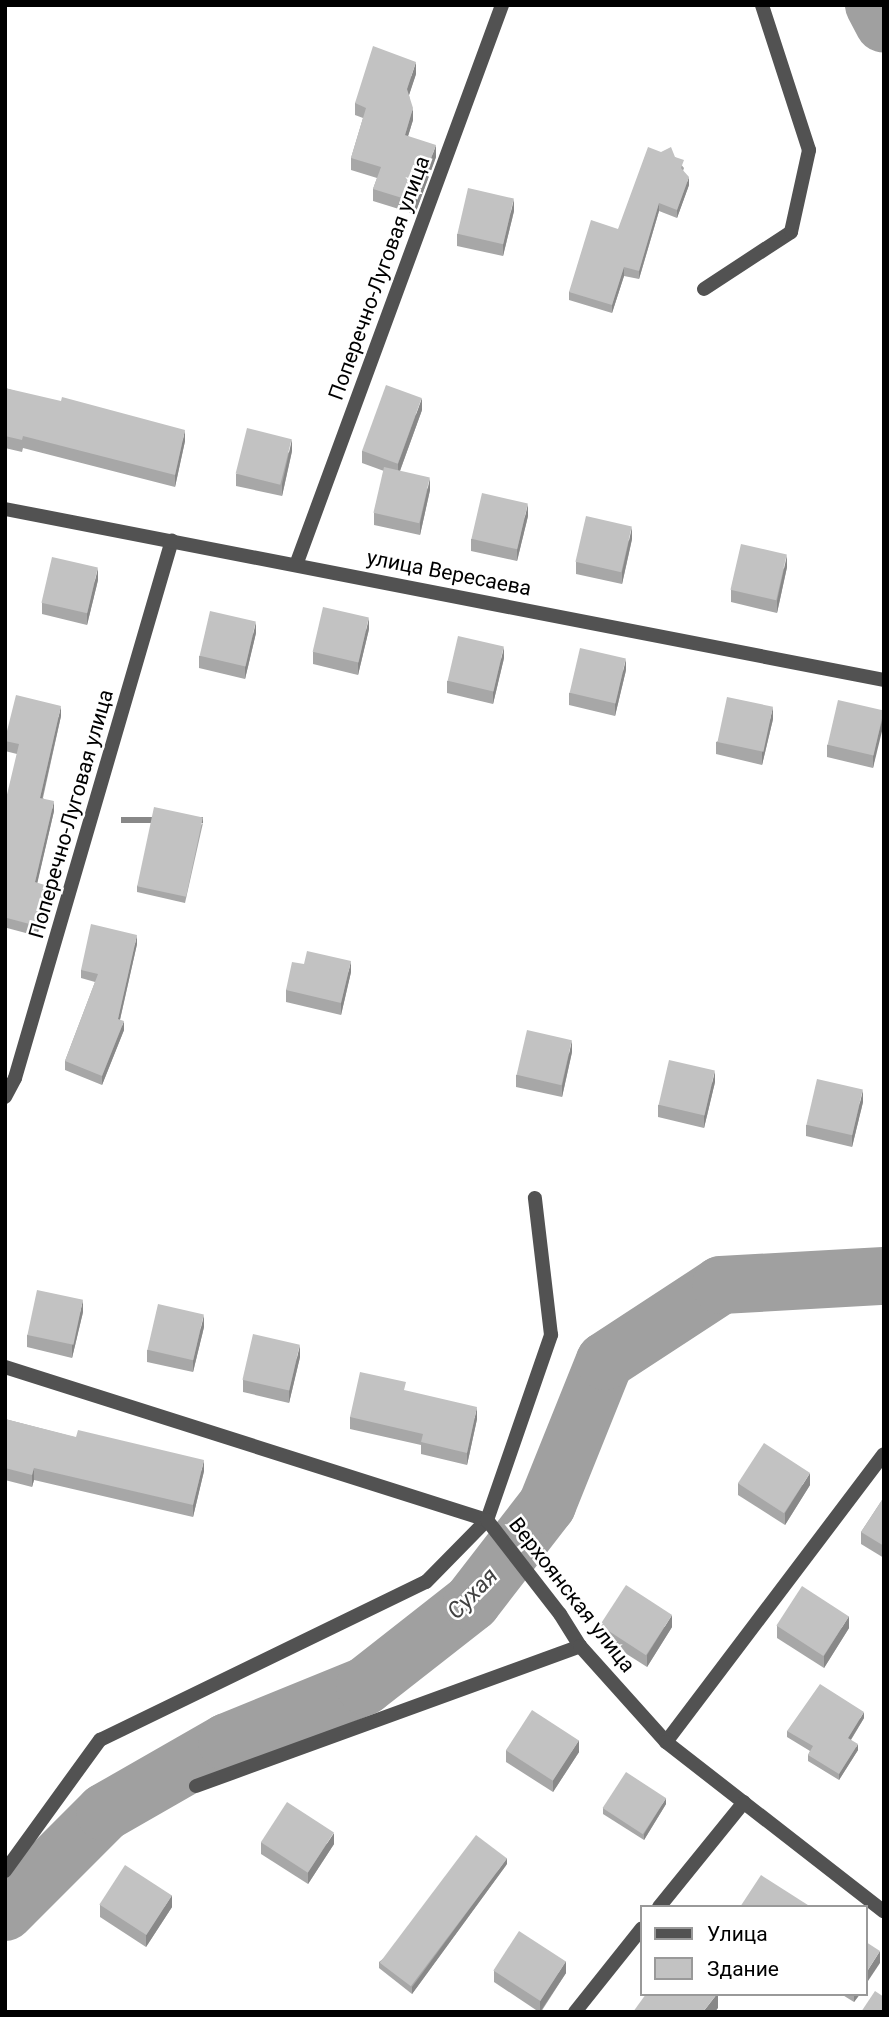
<!DOCTYPE html>
<meta charset="utf-8">
<style>
body{margin:0}
#map{position:relative;width:889px;height:2017px;overflow:hidden;background:#fff;font-family:Roboto,sans-serif}
div>[style]{position:absolute}
.river>*{height:58px;margin:-29px;padding:0 29px;transform-origin:29px;border-radius:29px;background:#a0a0a0}
.lane>*{height:14px;margin:-7px;padding:0 7px;transform-origin:7px;border-radius:7px;background:#525252}
.street>*{height:14px;margin:-7px;padding:0 7px;transform-origin:7px;border-radius:7px;background:#525252}
.wall>*{inset:0;background:#a7a7a7}
.shaded-wall>*{inset:0;background:#888;transform-origin:0 0}
.building>*{inset:0;background:#c2c2c2;transform-origin:0 0}
span{translate:-50% -50%;white-space:nowrap;text-align:center;line-height:1.15;-webkit-text-stroke:5px #fff;paint-order:stroke}
.street-label{font-size:21px;color:#000}
.water-label{font-size:23px;color:#414141;font-style:italic}
.frame{position:absolute;inset:0;border:7px solid #000;pointer-events:none}
.legend{position:absolute;left:640px;top:1905px;width:228px;height:91px;box-sizing:border-box;background:#fff;border:2px solid #999;margin:0;padding:9px 12px;list-style:none;font-size:21px;color:#000}
.legend li{display:flex;align-items:center;gap:14px;height:35px}
.legend b{width:35px;border:2px solid #999}
</style>
<div id="map">
<div class="river">
<div style="left:874px;top:5px;width:21px;rotate:62deg"></div>
<div style="left:5px;top:1912px;width:141px;rotate:-45deg"></div>
<div style="left:105px;top:1812px;width:141px;rotate:-29.8deg"></div>
<div style="left:227px;top:1742px;width:149px;rotate:-22.1deg"></div>
<div style="left:365px;top:1686px;width:136px;rotate:-38.1deg"></div>
<div style="left:472px;top:1602px;width:123px;rotate:-52.3deg"></div>
<div style="left:547px;top:1505px;width:155px;rotate:-68.1deg"></div>
<div style="left:605px;top:1361px;width:139px;rotate:-33.2deg"></div>
<div style="left:721px;top:1285px;width:163px;rotate:-3.2deg"></div>
</div>
<div class="lane">
<div style="left:704px;top:289px;width:104px;rotate:-33.2deg"></div>
<div style="left:791px;top:232px;width:84px;rotate:-77.6deg"></div>
<div style="left:809px;top:150px;width:152px;rotate:-108deg"></div>
<div style="left:296px;top:565px;width:597px;rotate:-69.8deg"></div>
<div style="left:5px;top:1097px;width:21px;rotate:-62deg"></div>
<div style="left:15px;top:1078px;width:560px;rotate:-73.73deg"></div>
<div style="left:100px;top:1740px;width:362px;rotate:-25.9deg"></div>
<div style="left:426px;top:1582px;width:87px;rotate:-45.5deg"></div>
<div style="left:487px;top:1520px;width:196px;rotate:-70.9deg"></div>
<div style="left:551px;top:1335px;width:138px;rotate:-96.7deg"></div>
<div style="left:666px;top:1742px;width:361px;rotate:-52.9deg"></div>
<div style="left:196px;top:1786px;width:409px;rotate:-20deg"></div>
</div>
<div class="street">
<div style="left:5px;top:509px;width:895px;rotate:11.01deg"></div>
<div style="left:5px;top:1367px;width:506px;rotate:17.61deg"></div>
<div style="left:487px;top:1520px;width:119px;rotate:52.2deg"></div>
<div style="left:560px;top:1614px;width:38px;rotate:58deg"></div>
<div style="left:580px;top:1646px;width:129px;rotate:48.1deg"></div>
<div style="left:666px;top:1742px;width:276px;rotate:37.9deg"></div>
<div style="left:5px;top:1871px;width:162px;rotate:-54.1deg"></div>
<div style="left:659px;top:1907px;width:135px;rotate:-51deg"></div>
<div style="left:575px;top:2012px;width:107px;rotate:-51.4deg"></div>
</div>
<div class="wall">
<div style="clip-path:polygon(416px 74px,409px 95px,413px 120px,408px 136px,436px 157px,415px 214px,373px 201px,373px 189px,377px 178px,351px 170px,351px 158px,363px 118px,355px 115px,355px 103px)"></div>
<div style="clip-path:polygon(675px 157px,684px 168px,683px 171px,689px 185px,677px 218px,659px 211px,639px 279px,624px 276px,612px 313px,569px 300px,569px 292px)"></div>
<div style="clip-path:polygon(514px 211px,503px 256px,457px 246px,457px 234px)"></div>
<div style="clip-path:polygon(5px 388px,185px 441px,175px 487px,23px 448px,22px 452px,5px 448px)"></div>
<div style="clip-path:polygon(422px 410px,400px 471px,430px 490px,420px 535px,374px 525px,374px 513px,384px 471px,362px 463px,362px 451px)"></div>
<div style="clip-path:polygon(292px 451px,282px 496px,236px 486px,236px 474px)"></div>
<div style="clip-path:polygon(528px 516px,517px 561px,471px 551px,471px 539px)"></div>
<div style="clip-path:polygon(632px 539px,622px 584px,576px 574px,576px 562px)"></div>
<div style="clip-path:polygon(787px 567px,777px 613px,731px 602px,731px 590px)"></div>
<div style="clip-path:polygon(98px 580px,87px 625px,42px 614px,42px 603px)"></div>
<div style="clip-path:polygon(369px 629px,358px 675px,313px 664px,313px 652px)"></div>
<div style="clip-path:polygon(256px 633px,245px 679px,199px 668px,199px 656px)"></div>
<div style="clip-path:polygon(504px 658px,493px 704px,447px 693px,447px 681px)"></div>
<div style="clip-path:polygon(626px 670px,615px 716px,569px 705px,569px 693px)"></div>
<div style="clip-path:polygon(884px 711px,873px 768px,827px 757px,827px 745px)"></div>
<div style="clip-path:polygon(61px 716px,43px 798px,54px 811px,37px 883px,48px 896px,37px 936px,7px 928px,5px 936px,17px 754px,5px 751px,5px 739px)"></div>
<div style="clip-path:polygon(773px 719px,762px 765px,716px 754px,716px 742px)"></div>
<div style="clip-path:polygon(203px 823px,185px 903px,137px 892px,137px 886px)"></div>
<div style="clip-path:polygon(137px 944px,120px 1020px,124px 1030px,102px 1085px,65px 1070px,65px 1061px,95px 982px,81px 978px,81px 970px)"></div>
<div style="clip-path:polygon(304px 964px,351px 972px,341px 1015px,286px 1002px,286px 990px)"></div>
<div style="clip-path:polygon(572px 1052px,562px 1097px,516px 1087px,516px 1075px)"></div>
<div style="clip-path:polygon(715px 1082px,704px 1128px,658px 1117px,658px 1105px)"></div>
<div style="clip-path:polygon(863px 1102px,852px 1147px,806px 1136px,806px 1125px)"></div>
<div style="clip-path:polygon(83px 1312px,72px 1358px,27px 1347px,27px 1335px)"></div>
<div style="clip-path:polygon(204px 1327px,193px 1372px,147px 1362px,147px 1350px)"></div>
<div style="clip-path:polygon(300px 1357px,289px 1403px,243px 1392px,243px 1380px)"></div>
<div style="clip-path:polygon(406px 1391px,477px 1419px,467px 1465px,421px 1454px,421px 1445px,350px 1429px,350px 1417px)"></div>
<div style="clip-path:polygon(5px 1419px,204px 1471px,193px 1517px,34px 1480px,32px 1487px,5px 1480px)"></div>
<div style="clip-path:polygon(738px 1483px,810px 1485px,785px 1525px,738px 1495px)"></div>
<div style="clip-path:polygon(884px 1497px,884px 1558px,861px 1544px,861px 1532px)"></div>
<div style="clip-path:polygon(600px 1625px,672px 1627px,647px 1667px,600px 1637px)"></div>
<div style="clip-path:polygon(777px 1626px,849px 1628px,824px 1668px,777px 1638px)"></div>
<div style="clip-path:polygon(864px 1718px,851px 1740px,858px 1750px,839px 1780px,808px 1761px,808px 1755px,810px 1751px,787px 1737px,787px 1731px)"></div>
<div style="clip-path:polygon(506px 1750px,579px 1752px,553px 1792px,506px 1762px)"></div>
<div style="clip-path:polygon(666px 1804px,644px 1840px,603px 1814px,603px 1808px)"></div>
<div style="clip-path:polygon(261px 1842px,334px 1844px,308px 1884px,261px 1854px)"></div>
<div style="clip-path:polygon(507px 1864px,412px 1994px,379px 1968px,379px 1962px)"></div>
<div style="clip-path:polygon(100px 1905px,172px 1907px,146px 1947px,100px 1917px)"></div>
<div style="clip-path:polygon(494px 1971px,566px 1973px,541px 2012px,539px 2012px,494px 1982px)"></div>
<div style="clip-path:polygon(841px 1994px,860px 1994px,854px 2002px)"></div>
</div>
<div class="shaded-wall">
<div style="clip-path:polygon(416px 62px,416px 74px,407px 101px,407px 89px)"></div>
<div style="clip-path:polygon(413px 108px,413px 120px,405px 146px,405px 135px)"></div>
<div style="clip-path:polygon(436px 145px,436px 157px,415px 214px,415px 202px)"></div>
<div style="clip-path:polygon(689px 177px,689px 185px,677px 218px,677px 210px)"></div>
<div style="clip-path:polygon(514px 199px,514px 211px,503px 256px,503px 244px)"></div>
<div style="clip-path:polygon(659px 203px,659px 211px,639px 279px,639px 271px)"></div>
<div style="clip-path:polygon(624px 267px,624px 276px,612px 313px,612px 305px)"></div>
<div style="clip-path:polygon(422px 398px,422px 410px,398px 476px,398px 464px)"></div>
<div style="clip-path:polygon(185px 430px,185px 441px,175px 487px,175px 475px)"></div>
<div style="clip-path:polygon(292px 439px,292px 451px,282px 496px,282px 484px)"></div>
<div style="clip-path:polygon(430px 478px,430px 490px,420px 535px,420px 523px)"></div>
<div style="clip-path:polygon(528px 504px,528px 516px,517px 561px,517px 549px)"></div>
<div style="clip-path:polygon(632px 527px,632px 539px,622px 584px,622px 572px)"></div>
<div style="clip-path:polygon(787px 555px,787px 567px,777px 613px,777px 601px)"></div>
<div style="clip-path:polygon(98px 568px,98px 580px,87px 625px,87px 613px)"></div>
<div style="clip-path:polygon(369px 618px,369px 629px,358px 675px,358px 663px)"></div>
<div style="clip-path:polygon(256px 622px,256px 633px,245px 679px,245px 667px)"></div>
<div style="clip-path:polygon(504px 647px,504px 658px,493px 704px,493px 692px)"></div>
<div style="clip-path:polygon(626px 659px,626px 670px,615px 716px,615px 704px)"></div>
<div style="clip-path:polygon(61px 706px,61px 716px,40px 808px,40px 798px)"></div>
<div style="clip-path:polygon(773px 707px,773px 719px,762px 765px,762px 753px)"></div>
<div style="clip-path:polygon(884px 712px,884px 723px,873px 768px,873px 756px)"></div>
<div style="clip-path:polygon(54px 801px,54px 811px,35px 893px,35px 882px)"></div>
<div style="left:203px;top:817px;width:6px;height:82px;rotate:90deg"></div>
<div style="clip-path:polygon(48px 886px,48px 896px,37px 936px,37px 926px)"></div>
<div style="clip-path:polygon(137px 935px,137px 944px,118px 1028px,118px 1019px)"></div>
<div style="clip-path:polygon(351px 961px,351px 972px,341px 1015px,341px 1003px)"></div>
<div style="clip-path:polygon(124px 1021px,124px 1030px,102px 1085px,102px 1076px)"></div>
<div style="clip-path:polygon(572px 1040px,572px 1052px,562px 1097px,562px 1086px)"></div>
<div style="clip-path:polygon(715px 1071px,715px 1082px,704px 1128px,704px 1116px)"></div>
<div style="clip-path:polygon(863px 1090px,863px 1102px,852px 1147px,852px 1135px)"></div>
<div style="clip-path:polygon(83px 1300px,83px 1312px,72px 1358px,72px 1346px)"></div>
<div style="clip-path:polygon(204px 1315px,204px 1327px,193px 1372px,193px 1360px)"></div>
<div style="clip-path:polygon(300px 1345px,300px 1357px,289px 1403px,289px 1391px)"></div>
<div style="clip-path:polygon(477px 1407px,477px 1419px,467px 1465px,467px 1453px)"></div>
<div style="clip-path:polygon(204px 1460px,204px 1471px,193px 1517px,193px 1505px)"></div>
<div style="clip-path:polygon(34px 1468px,34px 1480px,32px 1487px,32px 1475px)"></div>
<div style="clip-path:polygon(810px 1473px,810px 1485px,785px 1525px,785px 1513px)"></div>
<div style="clip-path:polygon(672px 1615px,672px 1627px,647px 1667px,647px 1655px)"></div>
<div style="clip-path:polygon(849px 1616px,849px 1628px,824px 1668px,824px 1656px)"></div>
<div style="clip-path:polygon(864px 1712px,864px 1718px,848px 1744px,848px 1738px)"></div>
<div style="clip-path:polygon(579px 1740px,579px 1752px,553px 1792px,553px 1780px)"></div>
<div style="clip-path:polygon(858px 1744px,858px 1750px,839px 1780px,839px 1774px)"></div>
<div style="clip-path:polygon(666px 1798px,666px 1804px,644px 1840px,644px 1834px)"></div>
<div style="clip-path:polygon(334px 1833px,334px 1844px,308px 1884px,308px 1872px)"></div>
<div style="clip-path:polygon(507px 1858px,507px 1864px,412px 1994px,412px 1987px)"></div>
<div style="clip-path:polygon(172px 1895px,172px 1907px,146px 1947px,146px 1935px)"></div>
<div style="clip-path:polygon(880px 1951px,880px 1963px,866px 1984px,866px 1973px)"></div>
<div style="clip-path:polygon(566px 1961px,566px 1973px,540px 2012px,540px 2001px)"></div>
<div style="clip-path:polygon(717px 1994px,718px 1994px,718px 2008px,715px 2012px,703px 2012px)"></div>
<div style="clip-path:polygon(854px 1994px,860px 1994px,854px 2002px)"></div>
</div>
<div class="building">
<div style="clip-path:polygon(373px 46px,416px 62px,407px 89px,413px 108px,405px 135px,436px 145px,415px 202px,373px 189px,381px 167px,351px 158px,366px 108px,355px 103px)"></div>
<div style="clip-path:polygon(648px 147px,661px 152px,671px 147px,675px 157px,684px 160px,681px 168px,689px 177px,677px 210px,659px 203px,639px 271px,624px 267px,612px 305px,569px 292px,591px 220px,618px 229px)"></div>
<div style="left:468px;top:188px;width:47px;height:47px;rotate:13deg"></div>
<div style="left:386px;top:385px;width:38px;height:70px;rotate:20deg"></div>
<div style="clip-path:polygon(5px 388px,61px 401px,62px 397px,185px 430px,175px 475px,23px 436px,22px 440px,5px 436px)"></div>
<div style="left:247px;top:428px;width:46px;height:47px;rotate:14deg"></div>
<div style="left:384px;top:467px;width:47px;height:47px;rotate:13deg"></div>
<div style="left:482px;top:493px;width:47px;height:47px;rotate:13deg"></div>
<div style="left:586px;top:516px;width:47px;height:47px;rotate:13deg"></div>
<div style="left:741px;top:544px;width:47px;height:47px;rotate:13deg"></div>
<div style="left:52px;top:557px;width:47px;height:47px;rotate:13deg"></div>
<div style="left:323px;top:607px;width:47px;height:46px;rotate:13deg"></div>
<div style="left:210px;top:611px;width:47px;height:46px;rotate:13deg"></div>
<div style="left:458px;top:636px;width:47px;height:46px;rotate:13deg"></div>
<div style="left:580px;top:648px;width:47px;height:46px;rotate:13deg"></div>
<div style="clip-path:polygon(16px 695px,61px 706px,40px 798px,54px 801px,35px 882px,48px 886px,37px 926px,7px 918px,5px 926px,5px 803px,19px 744px,5px 741px,5px 739px)"></div>
<div style="left:727px;top:697px;width:47px;height:46px;rotate:12deg"></div>
<div style="left:838px;top:700px;width:47px;height:46px;rotate:13deg"></div>
<div style="left:154px;top:807px;width:50px;height:81px;rotate:12deg"></div>
<div style="clip-path:polygon(91px 924px,137px 935px,118px 1019px,124px 1021px,102px 1076px,65px 1061px,98px 974px,81px 970px)"></div>
<div style="clip-path:polygon(307px 951px,351px 961px,341px 1003px,286px 990px,292px 962px,304px 964px)"></div>
<div style="left:527px;top:1030px;width:46px;height:46px;rotate:13deg"></div>
<div style="left:669px;top:1060px;width:47px;height:46px;rotate:13deg"></div>
<div style="left:817px;top:1079px;width:47px;height:47px;rotate:13deg"></div>
<div style="left:37px;top:1290px;width:47px;height:46px;rotate:12deg"></div>
<div style="left:158px;top:1304px;width:47px;height:47px;rotate:13deg"></div>
<div style="left:253px;top:1334px;width:48px;height:47px;rotate:13deg"></div>
<div style="clip-path:polygon(360px 1372px,406px 1382px,404px 1390px,477px 1407px,467px 1453px,421px 1442px,423px 1434px,350px 1417px)"></div>
<div style="clip-path:polygon(5px 1419px,76px 1437px,78px 1430px,204px 1460px,193px 1505px,34px 1468px,32px 1475px,5px 1468px)"></div>
<div style="left:764px;top:1443px;width:55px;height:48px;rotate:33deg"></div>
<div style="clip-path:polygon(884px 1497px,884px 1546px,861px 1532px)"></div>
<div style="left:626px;top:1585px;width:55px;height:48px;rotate:33deg"></div>
<div style="left:802px;top:1586px;width:56px;height:47px;rotate:33deg"></div>
<div style="clip-path:polygon(820px 1684px,864px 1712px,848px 1738px,858px 1744px,839px 1774px,808px 1755px,813px 1746px,787px 1731px)"></div>
<div style="left:532px;top:1710px;width:56px;height:48px;rotate:33deg"></div>
<div style="left:626px;top:1772px;width:48px;height:43px;rotate:33deg"></div>
<div style="left:287px;top:1802px;width:56px;height:48px;rotate:33deg"></div>
<div style="left:476px;top:1835px;width:39px;height:160px;rotate:37deg"></div>
<div style="left:125px;top:1865px;width:56px;height:47px;rotate:33deg"></div>
<div style="clip-path:polygon(761px 1875px,811px 1907px,740px 1907px)"></div>
<div style="left:519px;top:1931px;width:56px;height:47px;rotate:33deg"></div>
<div style="clip-path:polygon(866px 1942px,880px 1951px,866px 1973px)"></div>
<div style="clip-path:polygon(875px 1991px,884px 1997px,884px 2012px,861px 2012px)"></div>
<div style="clip-path:polygon(646px 1994px,717px 1994px,703px 2012px,633px 2012px)"></div>
</div>
<div class="street-label">
<span style="left:379px;top:278px;rotate:-70deg">Поперечно-Луговая улица</span>
<span style="left:449px;top:573px;rotate:11deg">улица Вересаева</span>
<span style="left:71px;top:814px;rotate:-74deg">Поперечно-Луговая улица</span>
<span style="left:572px;top:1595px;rotate:52deg">Верхоянская улица</span>
</div>
<div class="water-label">
<span style="left:473px;top:1594px;rotate:-46deg">Сухая</span>
</div>
<div class="frame"></div>
<ul class="legend">
<li><b style="height:9px;background:#525252"></b>Улица</li>
<li><b style="height:19px;background:#c2c2c2"></b>Здание</li>
</ul>
</div>
